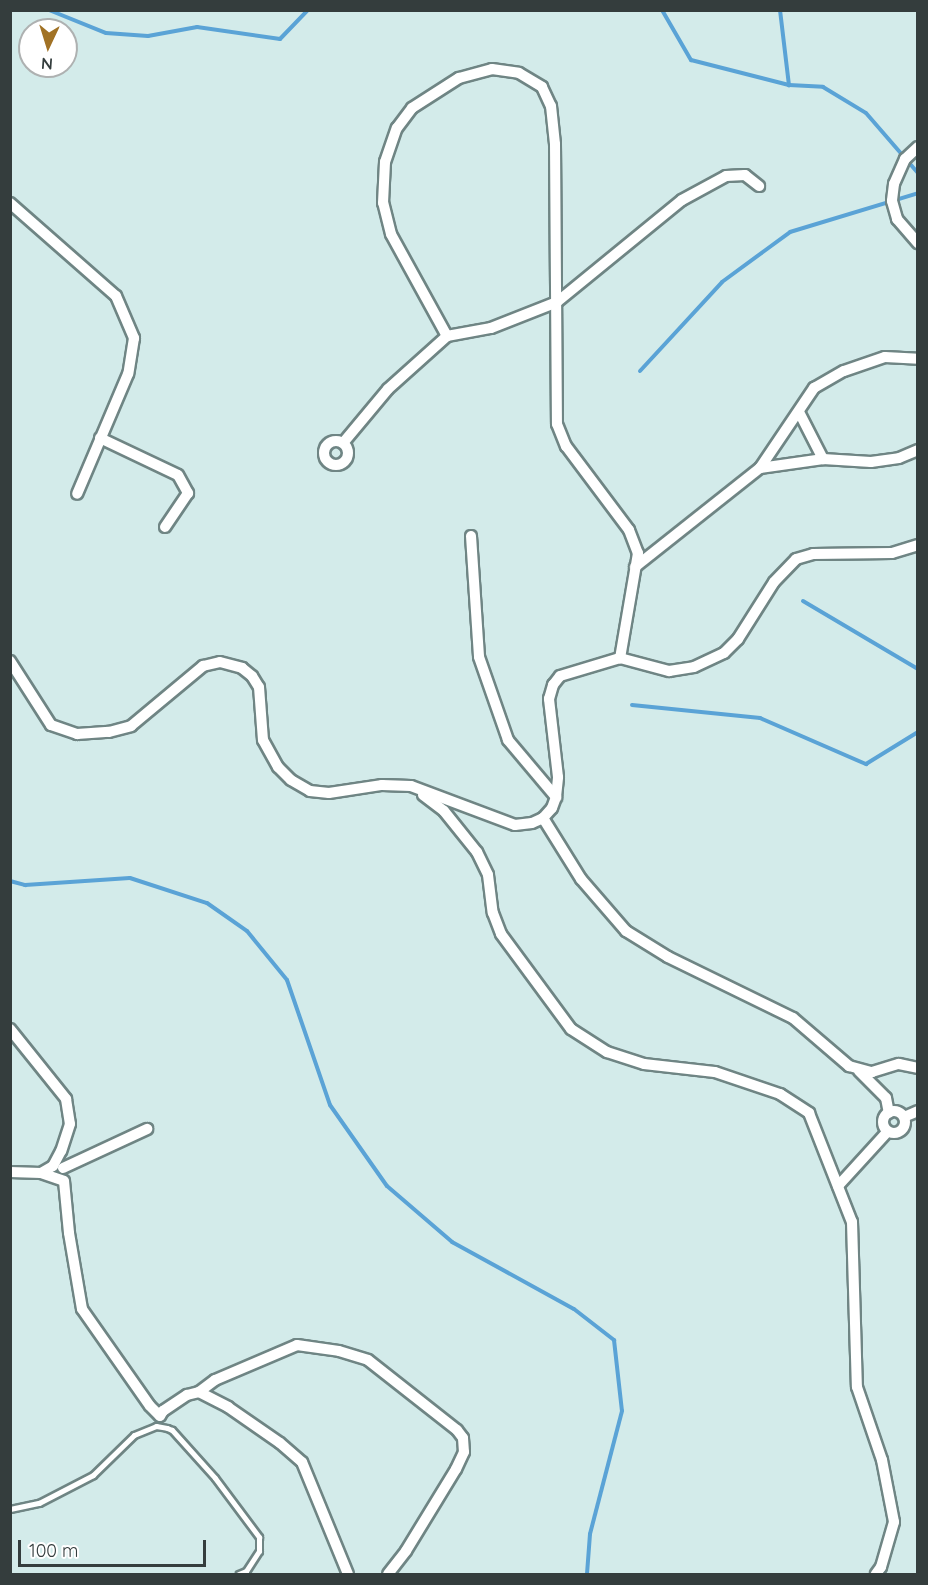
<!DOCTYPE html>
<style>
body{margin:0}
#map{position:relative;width:928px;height:1585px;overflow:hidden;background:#d3ebea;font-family:Quicksand,sans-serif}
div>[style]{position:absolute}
.stream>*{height:4px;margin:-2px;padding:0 2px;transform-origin:2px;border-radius:2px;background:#5aa3d6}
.roads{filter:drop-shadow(2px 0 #6f8584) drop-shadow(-2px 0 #6f8584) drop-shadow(0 2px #6f8584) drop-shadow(0 -2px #6f8584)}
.lane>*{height:5px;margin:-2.5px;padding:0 2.5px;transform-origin:2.5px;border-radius:2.5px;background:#fff}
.street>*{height:10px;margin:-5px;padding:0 5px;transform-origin:5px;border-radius:5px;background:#fff}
.street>.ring{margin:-5px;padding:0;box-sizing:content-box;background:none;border:10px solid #fff;border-radius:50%}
span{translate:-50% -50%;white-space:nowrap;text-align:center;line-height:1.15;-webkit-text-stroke:6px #fff;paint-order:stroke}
.frame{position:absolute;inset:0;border:12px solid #343d3d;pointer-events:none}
.north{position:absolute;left:18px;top:18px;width:60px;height:60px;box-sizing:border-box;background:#fff;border:2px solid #aeb1b1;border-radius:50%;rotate:184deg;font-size:16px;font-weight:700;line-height:24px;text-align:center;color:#343d3d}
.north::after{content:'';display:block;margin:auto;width:21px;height:27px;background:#a17225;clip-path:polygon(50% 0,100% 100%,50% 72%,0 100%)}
.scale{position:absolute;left:18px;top:1540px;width:188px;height:27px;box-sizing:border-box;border:3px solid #343d3d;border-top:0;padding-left:8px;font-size:18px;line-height:21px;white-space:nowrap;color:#343d3d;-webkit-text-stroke:4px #fff;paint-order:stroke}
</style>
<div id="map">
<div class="stream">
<div style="left:49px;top:10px;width:61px;rotate:22deg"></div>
<div style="left:106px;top:33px;width:42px;rotate:4.1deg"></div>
<div style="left:148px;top:36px;width:50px;rotate:-10.4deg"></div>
<div style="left:197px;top:27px;width:84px;rotate:8.2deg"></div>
<div style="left:280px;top:39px;width:40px;rotate:-46deg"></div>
<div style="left:662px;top:10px;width:58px;rotate:59.9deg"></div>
<div style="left:691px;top:60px;width:101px;rotate:14.3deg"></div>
<div style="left:789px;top:85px;width:34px;rotate:3deg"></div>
<div style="left:823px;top:87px;width:50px;rotate:31.2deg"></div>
<div style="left:866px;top:113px;width:79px;rotate:49.1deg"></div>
<div style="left:780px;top:10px;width:76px;rotate:83.2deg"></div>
<div style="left:640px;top:371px;width:121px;rotate:-47.3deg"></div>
<div style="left:722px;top:282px;width:84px;rotate:-36.3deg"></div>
<div style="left:790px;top:232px;width:134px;rotate:-16.9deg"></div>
<div style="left:803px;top:601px;width:134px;rotate:30.6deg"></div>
<div style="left:632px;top:705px;width:129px;rotate:5.8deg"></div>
<div style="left:760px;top:718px;width:116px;rotate:23.5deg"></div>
<div style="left:866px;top:764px;width:61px;rotate:-31.6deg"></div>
<div style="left:10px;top:881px;width:16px;rotate:15deg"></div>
<div style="left:25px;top:885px;width:105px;rotate:-3.8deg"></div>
<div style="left:130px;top:878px;width:81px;rotate:18deg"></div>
<div style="left:207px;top:903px;width:49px;rotate:35deg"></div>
<div style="left:247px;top:931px;width:63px;rotate:50.8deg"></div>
<div style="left:287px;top:980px;width:132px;rotate:71deg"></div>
<div style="left:330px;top:1105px;width:99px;rotate:54.9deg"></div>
<div style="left:387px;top:1186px;width:86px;rotate:40.7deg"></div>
<div style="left:452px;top:1242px;width:139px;rotate:28.8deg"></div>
<div style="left:574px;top:1309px;width:51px;rotate:37.8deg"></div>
<div style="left:614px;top:1340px;width:71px;rotate:83.6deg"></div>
<div style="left:622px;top:1411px;width:127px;rotate:104.6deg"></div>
<div style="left:590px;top:1534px;width:40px;rotate:94.3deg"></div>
</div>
<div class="roads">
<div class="lane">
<div style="left:10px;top:1509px;width:30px;rotate:-12deg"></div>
<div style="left:39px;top:1503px;width:61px;rotate:-27.4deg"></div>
<div style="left:93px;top:1475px;width:57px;rotate:-44.3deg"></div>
<div style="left:134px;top:1435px;width:24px;rotate:-22deg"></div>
<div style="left:156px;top:1426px;width:11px;rotate:10deg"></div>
<div style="left:167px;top:1428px;width:5px;rotate:22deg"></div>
<div style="left:172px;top:1430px;width:64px;rotate:48.1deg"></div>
<div style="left:215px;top:1478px;width:74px;rotate:53.3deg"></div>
<div style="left:259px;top:1537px;width:14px;rotate:90deg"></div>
<div style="left:259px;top:1551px;width:24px;rotate:123deg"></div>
<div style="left:246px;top:1571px;width:8px;rotate:157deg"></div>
</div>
<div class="street">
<div style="left:918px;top:147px;width:18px;rotate:137deg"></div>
<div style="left:905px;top:159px;width:27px;rotate:114deg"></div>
<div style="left:894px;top:184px;width:17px;rotate:97deg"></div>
<div style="left:892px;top:201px;width:19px;rotate:74deg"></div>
<div style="left:897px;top:219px;width:32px;rotate:49deg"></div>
<div style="left:10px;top:203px;width:141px;rotate:41.3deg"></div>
<div style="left:116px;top:296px;width:46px;rotate:66.8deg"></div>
<div style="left:134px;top:338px;width:36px;rotate:99deg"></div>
<div style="left:128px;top:374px;width:130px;rotate:113deg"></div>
<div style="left:447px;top:336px;width:116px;rotate:-118.8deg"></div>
<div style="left:391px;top:234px;width:32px;rotate:-104deg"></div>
<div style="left:383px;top:203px;width:41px;rotate:-87.2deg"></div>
<div style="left:385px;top:162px;width:36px;rotate:-71deg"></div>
<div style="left:397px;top:128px;width:25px;rotate:-53deg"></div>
<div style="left:412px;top:108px;width:56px;rotate:-32.6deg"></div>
<div style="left:459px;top:78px;width:34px;rotate:-15deg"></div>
<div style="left:492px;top:69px;width:27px;rotate:8deg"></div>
<div style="left:519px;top:73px;width:27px;rotate:31deg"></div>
<div style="left:542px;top:87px;width:21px;rotate:65deg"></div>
<div style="left:551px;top:106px;width:38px;rotate:84deg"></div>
<div style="left:555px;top:144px;width:280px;rotate:89.6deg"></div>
<div style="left:557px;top:424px;width:24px;rotate:68deg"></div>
<div style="left:566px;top:446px;width:105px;rotate:53.1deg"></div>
<div style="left:629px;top:530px;width:25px;rotate:69deg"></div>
<div style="left:638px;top:553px;width:107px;rotate:99.7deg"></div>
<div style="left:799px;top:412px;width:53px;rotate:62.9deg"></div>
<div style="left:100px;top:438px;width:86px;rotate:25.4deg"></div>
<div style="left:178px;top:475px;width:21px;rotate:61deg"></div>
<div style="left:188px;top:493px;width:41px;rotate:124.1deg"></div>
<div class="ring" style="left:324px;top:441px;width:14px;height:14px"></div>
<div style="left:343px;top:443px;width:70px;rotate:-50.2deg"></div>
<div style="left:388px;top:389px;width:79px;rotate:-41.9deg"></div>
<div style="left:447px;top:336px;width:45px;rotate:-10.3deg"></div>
<div style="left:491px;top:328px;width:71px;rotate:-21.5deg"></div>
<div style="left:557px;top:302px;width:161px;rotate:-39.2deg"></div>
<div style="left:682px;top:200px;width:50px;rotate:-28.6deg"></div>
<div style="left:726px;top:176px;width:19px;rotate:-3deg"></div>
<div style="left:745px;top:175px;width:18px;rotate:38deg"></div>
<div style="left:760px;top:468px;width:64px;rotate:-8.1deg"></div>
<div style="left:823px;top:459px;width:48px;rotate:3.6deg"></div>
<div style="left:871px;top:462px;width:28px;rotate:-8deg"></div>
<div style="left:899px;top:458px;width:21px;rotate:-23deg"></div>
<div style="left:471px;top:536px;width:121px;rotate:86.2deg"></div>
<div style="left:479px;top:657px;width:88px;rotate:70.7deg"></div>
<div style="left:508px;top:740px;width:75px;rotate:49.9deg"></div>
<div style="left:635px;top:567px;width:159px;rotate:-38.4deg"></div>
<div style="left:760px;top:468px;width:97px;rotate:-56deg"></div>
<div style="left:814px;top:388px;width:34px;rotate:-30deg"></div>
<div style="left:844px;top:371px;width:43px;rotate:-18.9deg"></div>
<div style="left:885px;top:357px;width:33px;rotate:3deg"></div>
<div style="left:10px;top:661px;width:76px;rotate:57.4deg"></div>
<div style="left:51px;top:725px;width:28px;rotate:19deg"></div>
<div style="left:77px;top:734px;width:32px;rotate:-4deg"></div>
<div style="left:109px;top:732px;width:23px;rotate:-15deg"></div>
<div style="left:131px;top:726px;width:94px;rotate:-39.8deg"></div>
<div style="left:203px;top:666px;width:17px;rotate:-13deg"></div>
<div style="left:220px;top:662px;width:23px;rotate:15deg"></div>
<div style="left:242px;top:668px;width:13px;rotate:39deg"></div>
<div style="left:252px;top:676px;width:13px;rotate:58deg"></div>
<div style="left:259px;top:687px;width:53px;rotate:85.7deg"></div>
<div style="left:263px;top:740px;width:31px;rotate:61deg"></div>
<div style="left:278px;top:767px;width:18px;rotate:45deg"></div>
<div style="left:291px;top:780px;width:22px;rotate:30deg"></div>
<div style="left:310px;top:791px;width:19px;rotate:6deg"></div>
<div style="left:329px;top:793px;width:54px;rotate:-8.6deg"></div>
<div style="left:382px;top:785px;width:29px;rotate:2deg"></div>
<div style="left:411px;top:786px;width:111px;rotate:20.6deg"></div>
<div style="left:515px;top:825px;width:17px;rotate:-7deg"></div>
<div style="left:532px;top:823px;width:12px;rotate:-24deg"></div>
<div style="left:543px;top:818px;width:13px;rotate:-48deg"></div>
<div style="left:552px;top:808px;width:12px;rotate:-70deg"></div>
<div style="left:556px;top:797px;width:20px;rotate:-84deg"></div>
<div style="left:558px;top:777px;width:79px;rotate:-96.6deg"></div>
<div style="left:549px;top:699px;width:15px;rotate:-74deg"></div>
<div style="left:553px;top:685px;width:11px;rotate:-52deg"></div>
<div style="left:560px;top:676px;width:63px;rotate:-16.7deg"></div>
<div style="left:620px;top:658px;width:51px;rotate:14.9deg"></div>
<div style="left:669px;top:671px;width:25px;rotate:-9deg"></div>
<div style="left:694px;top:667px;width:33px;rotate:-25deg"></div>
<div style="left:724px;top:653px;width:20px;rotate:-45deg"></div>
<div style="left:738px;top:639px;width:67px;rotate:-57.7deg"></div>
<div style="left:774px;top:582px;width:32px;rotate:-46deg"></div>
<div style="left:796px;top:559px;width:18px;rotate:-16deg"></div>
<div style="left:813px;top:554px;width:79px;rotate:-0.7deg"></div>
<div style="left:892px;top:553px;width:27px;rotate:-17deg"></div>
<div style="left:423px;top:795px;width:26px;rotate:37deg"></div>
<div style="left:444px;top:811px;width:53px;rotate:51.2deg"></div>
<div style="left:477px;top:852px;width:25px;rotate:64deg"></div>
<div style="left:488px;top:875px;width:38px;rotate:83deg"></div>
<div style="left:493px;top:913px;width:22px;rotate:69deg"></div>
<div style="left:501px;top:934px;width:118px;rotate:53.6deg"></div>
<div style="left:571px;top:1029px;width:43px;rotate:32.6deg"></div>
<div style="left:607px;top:1052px;width:39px;rotate:18deg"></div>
<div style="left:644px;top:1064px;width:71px;rotate:6.4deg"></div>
<div style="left:715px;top:1072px;width:69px;rotate:18.7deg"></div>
<div style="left:780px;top:1094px;width:35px;rotate:33deg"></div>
<div style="left:809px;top:1113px;width:117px;rotate:68.5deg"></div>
<div style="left:852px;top:1222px;width:165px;rotate:88.3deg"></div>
<div style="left:857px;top:1387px;width:77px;rotate:71.1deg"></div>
<div style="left:882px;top:1460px;width:63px;rotate:79deg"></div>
<div style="left:894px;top:1522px;width:47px;rotate:106.1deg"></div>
<div style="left:881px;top:1567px;width:9px;rotate:126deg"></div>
<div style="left:543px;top:818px;width:72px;rotate:58.1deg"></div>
<div style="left:581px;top:879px;width:69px;rotate:49.1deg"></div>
<div style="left:626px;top:931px;width:49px;rotate:31.8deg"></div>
<div style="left:668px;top:957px;width:139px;rotate:26deg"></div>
<div style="left:793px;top:1018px;width:74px;rotate:40.6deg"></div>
<div style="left:849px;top:1066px;width:24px;rotate:15deg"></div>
<div style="left:872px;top:1072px;width:28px;rotate:-17deg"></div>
<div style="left:899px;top:1064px;width:19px;rotate:12deg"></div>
<div style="left:10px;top:1029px;width:90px;rotate:51.3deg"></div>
<div style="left:66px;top:1099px;width:25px;rotate:81deg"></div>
<div style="left:70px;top:1124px;width:28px;rotate:108deg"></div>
<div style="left:61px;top:1151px;width:17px;rotate:118deg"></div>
<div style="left:53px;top:1166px;width:14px;rotate:150deg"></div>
<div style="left:41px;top:1173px;width:31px;rotate:-178deg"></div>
<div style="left:859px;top:1071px;width:38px;rotate:45deg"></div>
<div style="left:886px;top:1098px;width:15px;rotate:79deg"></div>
<div class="ring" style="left:883px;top:1111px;width:12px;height:12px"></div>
<div style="left:904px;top:1117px;width:15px;rotate:-23deg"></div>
<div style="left:63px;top:1168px;width:93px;rotate:-24.9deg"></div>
<div style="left:41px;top:1173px;width:24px;rotate:19deg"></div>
<div style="left:64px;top:1181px;width:52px;rotate:84.5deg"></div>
<div style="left:69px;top:1233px;width:77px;rotate:80.3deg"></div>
<div style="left:82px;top:1309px;width:118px;rotate:55deg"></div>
<div style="left:150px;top:1406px;width:14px;rotate:45deg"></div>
<div style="left:160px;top:1416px;width:6px;rotate:-59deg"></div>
<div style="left:163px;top:1411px;width:29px;rotate:-34deg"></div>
<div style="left:187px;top:1395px;width:12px;rotate:-14deg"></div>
<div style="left:199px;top:1392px;width:33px;rotate:27deg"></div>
<div style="left:228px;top:1407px;width:63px;rotate:34.7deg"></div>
<div style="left:280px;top:1443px;width:29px;rotate:41deg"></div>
<div style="left:302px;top:1462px;width:121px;rotate:67.7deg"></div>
<div style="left:838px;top:1186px;width:74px;rotate:-47.7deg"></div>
<div style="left:199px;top:1392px;width:20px;rotate:-37deg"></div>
<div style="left:215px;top:1380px;width:89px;rotate:-23.1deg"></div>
<div style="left:297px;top:1345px;width:42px;rotate:8.1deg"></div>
<div style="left:339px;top:1351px;width:30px;rotate:17deg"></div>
<div style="left:368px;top:1360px;width:113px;rotate:38.2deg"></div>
<div style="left:457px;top:1430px;width:10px;rotate:53deg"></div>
<div style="left:463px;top:1438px;width:14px;rotate:86deg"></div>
<div style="left:464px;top:1452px;width:19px;rotate:115deg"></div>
<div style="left:456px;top:1469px;width:96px;rotate:121.4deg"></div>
<div style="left:406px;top:1551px;width:29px;rotate:128deg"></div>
</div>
</div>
<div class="frame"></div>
<div class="north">N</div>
<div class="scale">100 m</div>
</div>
